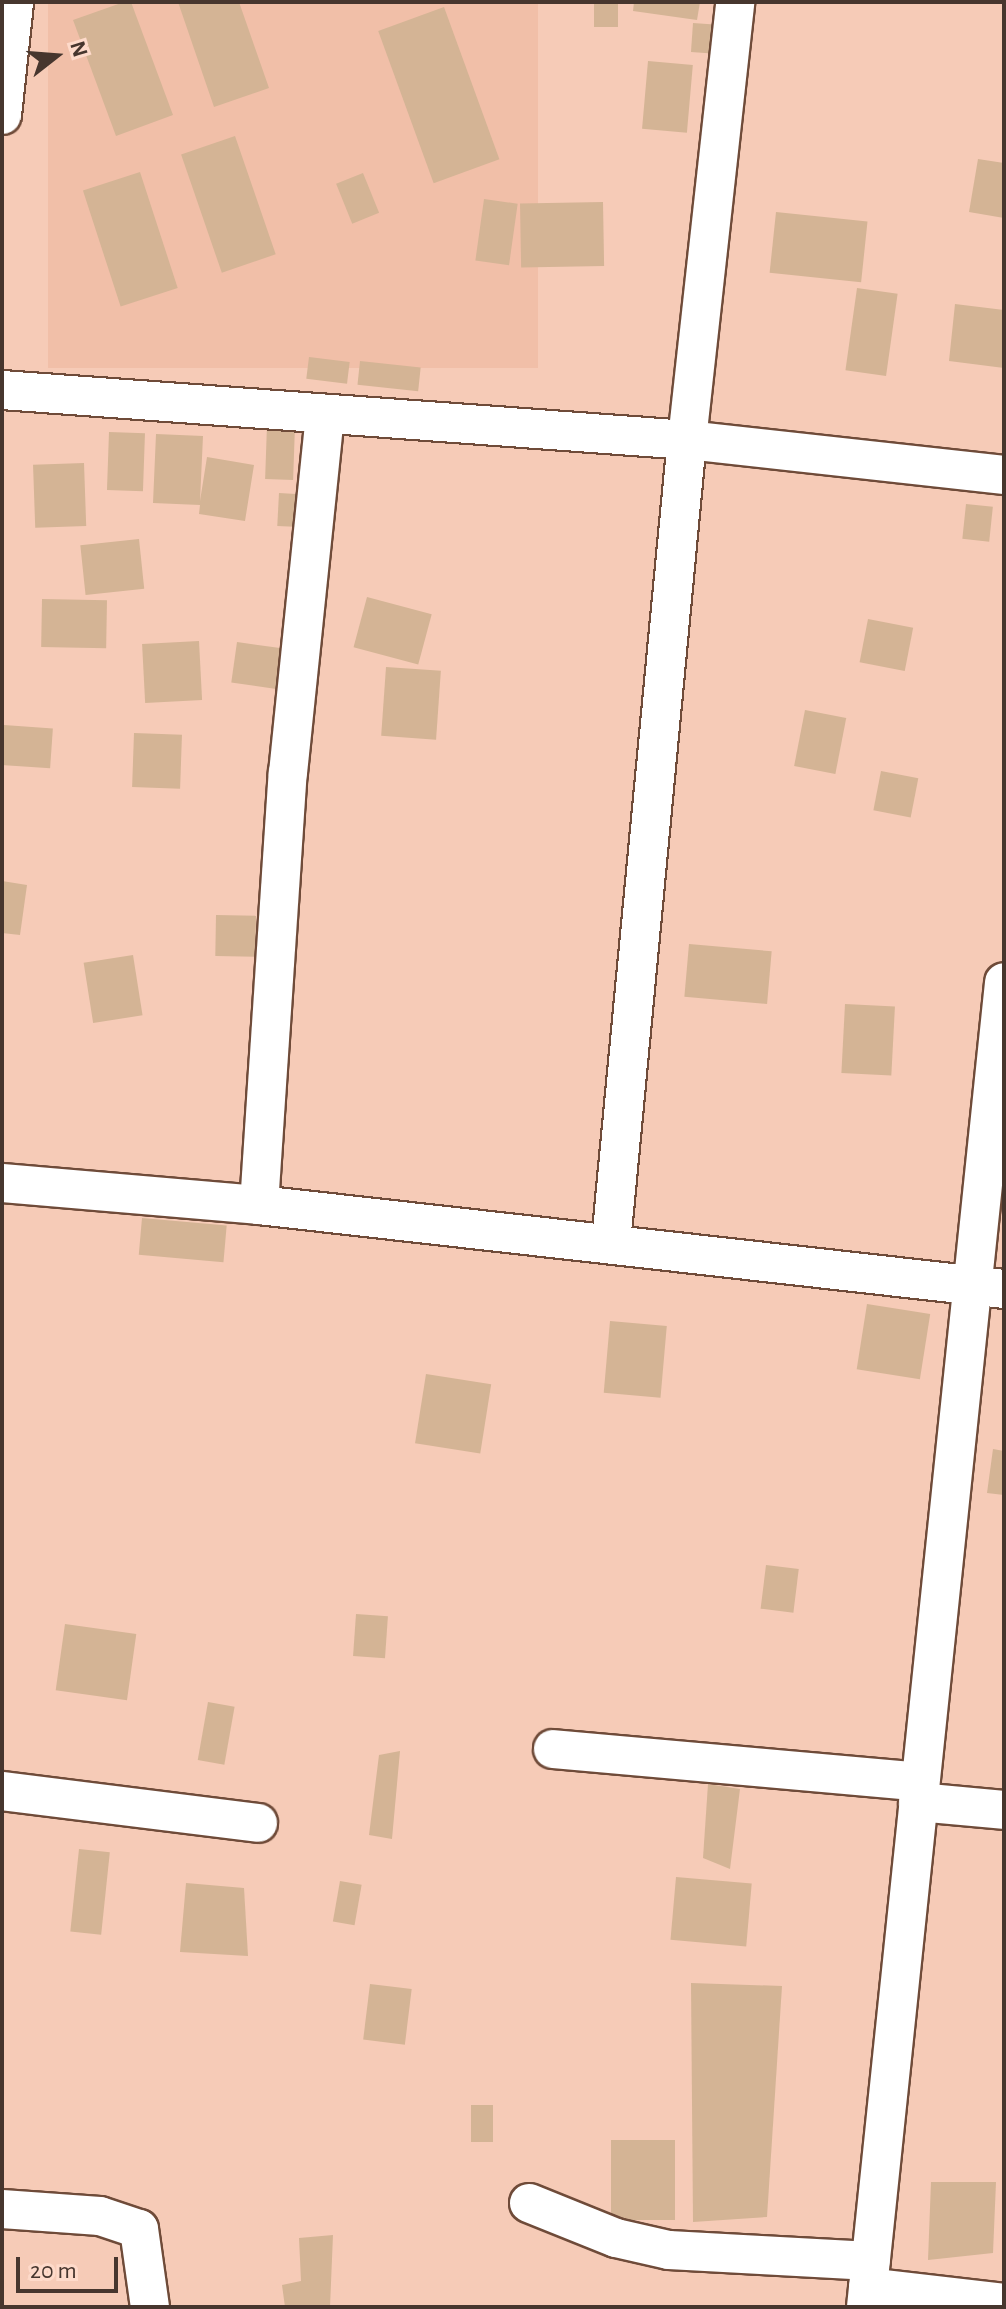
<!DOCTYPE html>
<style>
body{margin:0}
#map{position:relative;width:1006px;height:2309px;overflow:hidden;background:#f6cbb7;font-family:"Alegreya Sans",sans-serif}
div>[style]{position:absolute}
.built>*{inset:0;background:#f1bfa8;transform-origin:0 0}
.building>*{inset:0;background:#d4b495;transform-origin:0 0}
.roads{filter:drop-shadow(2px 0 #6f4b39) drop-shadow(-2px 0 #6f4b39) drop-shadow(0 2px #6f4b39) drop-shadow(0 -2px #6f4b39)}
.street>*{height:38px;margin:-19px;padding:0 19px;transform-origin:19px;border-radius:19px;background:#fff}
span{translate:-50% -50%;white-space:nowrap;text-align:center;line-height:1.15;-webkit-text-stroke:6px #fedaca;paint-order:stroke}
.frame{position:absolute;inset:0;border:4px solid #47362e;pointer-events:none}
.north{position:absolute;left:16px;top:16px;width:80px;height:80px;-webkit-text-stroke:6px #fedaca;paint-order:stroke;rotate:73deg;font-size:22px;font-weight:700;line-height:32px;text-align:center;color:#47362e}
.north::after{content:'';display:block;margin:auto;width:28px;height:36px;background:#47362e;clip-path:polygon(50% 0,100% 100%,50% 72%,0 100%)}
.scale{position:absolute;left:16px;top:2257px;width:102px;height:36px;box-sizing:border-box;border:4px solid #47362e;border-top:0;padding-left:10px;font-size:24px;line-height:28px;white-space:nowrap;color:#47362e;-webkit-text-stroke:6px #fedaca;paint-order:stroke}
</style>
<div id="map">
<div class="built">
<div style="left:48px;top:2px;width:490px;height:366px"></div>
</div>
<div class="building">
<div style="clip-path:polygon(124px 2px,131px 2px,173px 115px,116px 136px,73px 20px)"></div>
<div style="clip-path:polygon(178px 2px,239px 2px,269px 88px,214px 107px)"></div>
<div style="left:594px;top:2px;width:24px;height:25px"></div>
<div style="clip-path:polygon(634px 2px,700px 2px,697px 20px,633px 11px)"></div>
<div style="left:444px;top:7px;width:162px;height:70px;rotate:70deg"></div>
<div style="left:693px;top:23px;width:28px;height:29px;rotate:4deg"></div>
<div style="left:648px;top:61px;width:45px;height:68px;rotate:5deg"></div>
<div style="left:235px;top:136px;width:125px;height:57px;rotate:71deg"></div>
<div style="clip-path:polygon(978px 159px,1004px 163px,1004px 218px,969px 212px)"></div>
<div style="left:140px;top:172px;width:122px;height:60px;rotate:72deg"></div>
<div style="left:363px;top:173px;width:43px;height:29px;rotate:68deg"></div>
<div style="left:484px;top:199px;width:34px;height:62px;rotate:8deg"></div>
<div style="left:603px;top:202px;width:64px;height:83px;rotate:89deg"></div>
<div style="left:776px;top:212px;width:92px;height:61px;rotate:6deg"></div>
<div style="left:857px;top:288px;width:41px;height:83px;rotate:8deg"></div>
<div style="clip-path:polygon(955px 304px,1004px 310px,1004px 368px,949px 361px)"></div>
<div style="left:309px;top:357px;width:41px;height:22px;rotate:7deg"></div>
<div style="left:360px;top:361px;width:61px;height:24px;rotate:6deg"></div>
<div style="left:267px;top:425px;width:28px;height:54px;rotate:2deg"></div>
<div style="left:109px;top:432px;width:36px;height:58px;rotate:2deg"></div>
<div style="clip-path:polygon(156px 434px,203px 436px,200px 501px,207px 457px,254px 465px,245px 521px,199px 514px,200px 505px,153px 503px)"></div>
<div style="left:84px;top:463px;width:63px;height:51px;rotate:88deg"></div>
<div style="left:279px;top:493px;width:17px;height:33px;rotate:3deg"></div>
<div style="left:966px;top:504px;width:27px;height:35px;rotate:6deg"></div>
<div style="left:139px;top:539px;width:50px;height:59px;rotate:84deg"></div>
<div style="left:367px;top:597px;width:67px;height:52px;rotate:15deg"></div>
<div style="left:42px;top:599px;width:65px;height:48px;rotate:1deg"></div>
<div style="left:868px;top:619px;width:46px;height:44px;rotate:11deg"></div>
<div style="left:199px;top:641px;width:59px;height:57px;rotate:87deg"></div>
<div style="left:237px;top:642px;width:49px;height:41px;rotate:8deg"></div>
<div style="left:386px;top:667px;width:55px;height:69px;rotate:4deg"></div>
<div style="left:805px;top:710px;width:42px;height:57px;rotate:11deg"></div>
<div style="left:4px;top:725px;width:49px;height:40px;rotate:4deg"></div>
<div style="left:134px;top:733px;width:48px;height:54px;rotate:2deg"></div>
<div style="left:881px;top:771px;width:38px;height:40px;rotate:11deg"></div>
<div style="clip-path:polygon(2px 881px,27px 885px,20px 935px,2px 933px)"></div>
<div style="left:216px;top:915px;width:40px;height:41px;rotate:1deg"></div>
<div style="left:689px;top:944px;width:83px;height:53px;rotate:5deg"></div>
<div style="left:133px;top:955px;width:61px;height:50px;rotate:81deg"></div>
<div style="left:845px;top:1004px;width:50px;height:69px;rotate:3deg"></div>
<div style="left:142px;top:1218px;width:85px;height:37px;rotate:5deg"></div>
<div style="left:867px;top:1304px;width:64px;height:66px;rotate:9deg"></div>
<div style="left:610px;top:1321px;width:57px;height:72px;rotate:5deg"></div>
<div style="left:426px;top:1374px;width:66px;height:70px;rotate:9deg"></div>
<div style="clip-path:polygon(993px 1449px,1004px 1451px,1004px 1495px,987px 1493px)"></div>
<div style="left:766px;top:1565px;width:33px;height:44px;rotate:7deg"></div>
<div style="left:356px;top:1614px;width:32px;height:42px;rotate:4deg"></div>
<div style="left:65px;top:1624px;width:72px;height:67px;rotate:8deg"></div>
<div style="left:208px;top:1702px;width:27px;height:59px;rotate:10deg"></div>
<div style="clip-path:polygon(400px 1751px,392px 1839px,369px 1835px,379px 1755px)"></div>
<div style="clip-path:polygon(708px 1784px,740px 1789px,730px 1869px,703px 1858px)"></div>
<div style="left:79px;top:1849px;width:31px;height:83px;rotate:6deg"></div>
<div style="left:676px;top:1877px;width:76px;height:63px;rotate:5deg"></div>
<div style="left:340px;top:1881px;width:22px;height:41px;rotate:10deg"></div>
<div style="clip-path:polygon(186px 1883px,244px 1888px,248px 1956px,180px 1952px)"></div>
<div style="clip-path:polygon(691px 1983px,782px 1986px,767px 2217px,693px 2222px)"></div>
<div style="left:370px;top:1984px;width:42px;height:56px;rotate:7deg"></div>
<div style="left:471px;top:2105px;width:22px;height:37px"></div>
<div style="left:611px;top:2140px;width:64px;height:80px"></div>
<div style="clip-path:polygon(931px 2182px,996px 2182px,993px 2253px,928px 2260px)"></div>
<div style="clip-path:polygon(333px 2235px,330px 2307px,285px 2307px,282px 2285px,301px 2281px,299px 2238px)"></div>
</div>
<div class="roads">
<div class="street">
<div style="left:2px;top:115px;width:114px;rotate:-83.9deg"></div>
<div style="left:2px;top:390px;width:687px;rotate:4.17deg"></div>
<div style="left:687px;top:440px;width:319px;rotate:6.3deg"></div>
<div style="left:2px;top:1183px;width:258px;rotate:4.9deg"></div>
<div style="left:259px;top:1205px;width:750px;rotate:6.43deg"></div>
<div style="left:259px;top:1205px;width:433px;rotate:-86.2deg"></div>
<div style="left:288px;top:773px;width:361px;rotate:-84.1deg"></div>
<div style="left:611px;top:1242px;width:806px;rotate:-84.59deg"></div>
<div style="left:687px;top:440px;width:441px;rotate:-83.7deg"></div>
<div style="left:553px;top:1749px;width:368px;rotate:5.1deg"></div>
<div style="left:2px;top:1791px;width:258px;rotate:7.1deg"></div>
<div style="left:918px;top:1802px;width:86px;rotate:5.3deg"></div>
<div style="left:529px;top:2203px;width:94px;rotate:21.9deg"></div>
<div style="left:616px;top:2238px;width:54px;rotate:12.8deg"></div>
<div style="left:669px;top:2250px;width:202px;rotate:3.1deg"></div>
<div style="left:2px;top:2209px;width:98px;rotate:4.1deg"></div>
<div style="left:100px;top:2216px;width:41px;rotate:18.4deg"></div>
<div style="left:139px;top:2229px;width:79px;rotate:82deg"></div>
<div style="left:868px;top:2287px;width:137px;rotate:6.7deg"></div>
<div style="left:866px;top:2307px;width:1332px;rotate:-84.05deg"></div>
</div>
</div>
<div class="frame"></div>
<div class="north">N</div>
<div class="scale">20 m</div>
</div>
